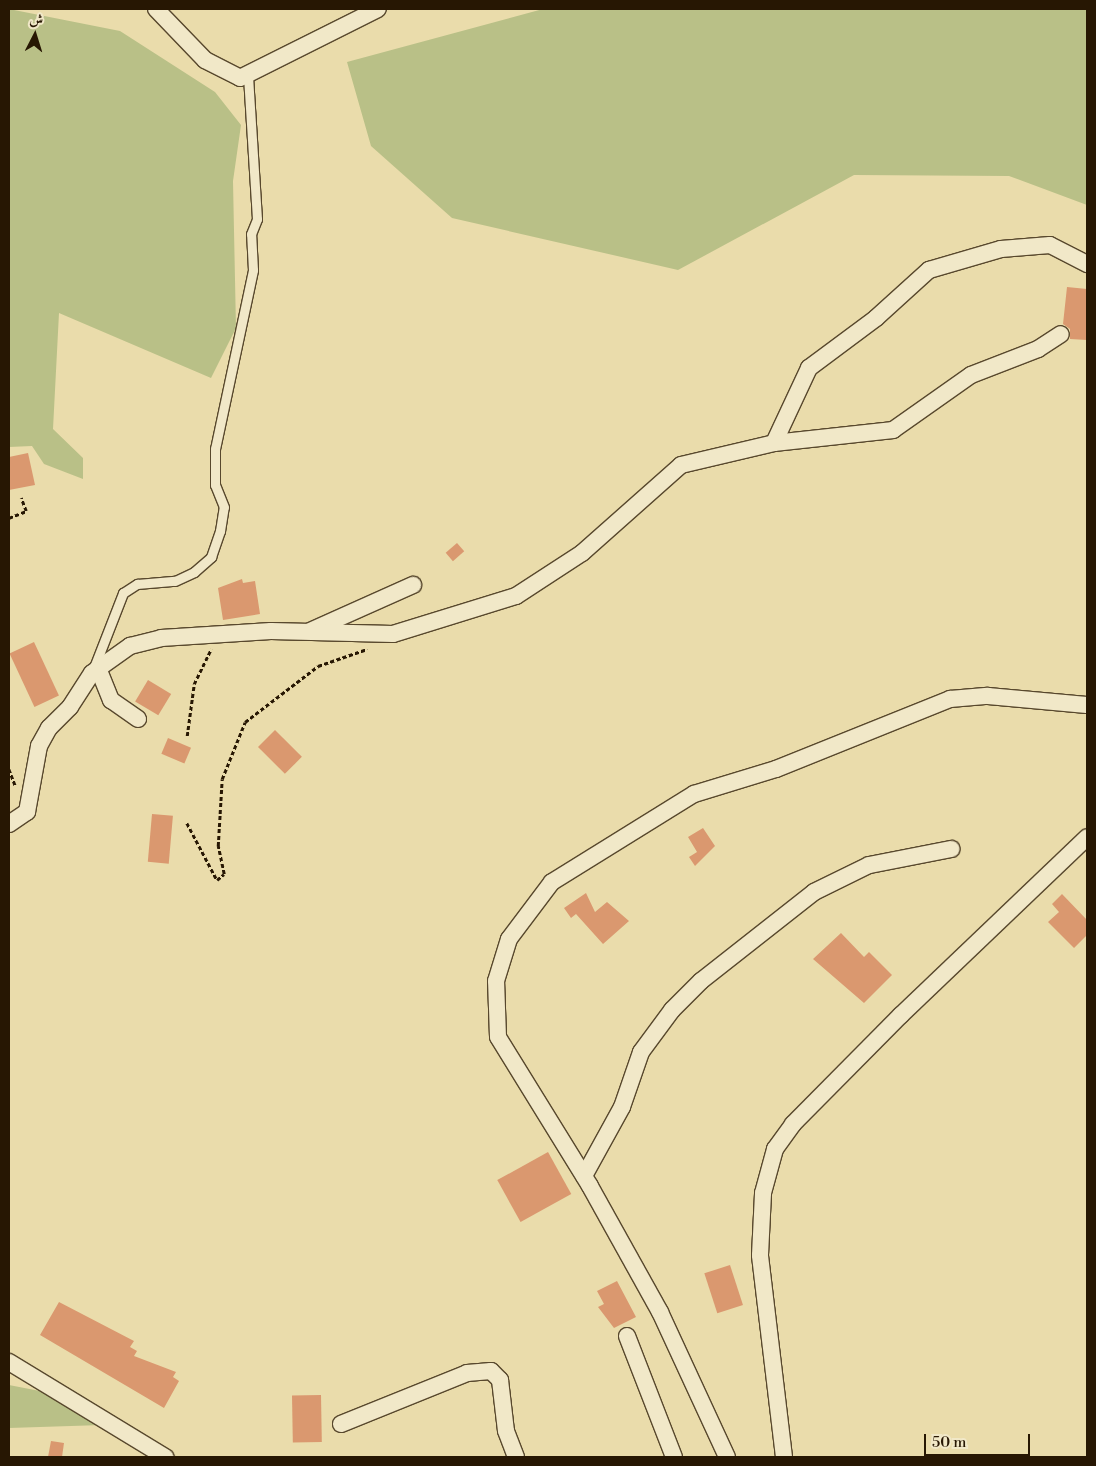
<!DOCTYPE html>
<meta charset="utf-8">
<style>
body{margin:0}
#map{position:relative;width:1096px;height:1466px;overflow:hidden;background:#eadcab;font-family:"Libre Bodoni",Amiri,serif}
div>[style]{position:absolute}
.green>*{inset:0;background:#b9c087}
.building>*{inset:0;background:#da986f;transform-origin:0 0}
.path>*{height:2.5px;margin-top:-1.25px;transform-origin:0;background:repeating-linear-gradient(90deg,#271703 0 4px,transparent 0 6.5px)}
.roads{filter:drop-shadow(1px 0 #58482d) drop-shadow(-1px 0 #58482d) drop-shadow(0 1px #58482d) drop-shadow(0 -1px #58482d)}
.lane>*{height:9px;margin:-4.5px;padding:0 4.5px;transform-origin:4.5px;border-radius:4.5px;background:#f1e8c8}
.street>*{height:16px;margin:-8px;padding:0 8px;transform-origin:8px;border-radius:8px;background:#f1e8c8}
span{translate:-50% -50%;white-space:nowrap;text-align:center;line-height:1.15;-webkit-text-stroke:4px #f1e8c8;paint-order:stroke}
.frame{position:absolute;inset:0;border:10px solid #271703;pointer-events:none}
.north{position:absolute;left:10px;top:10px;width:50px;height:50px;-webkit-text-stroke:4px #f1e8c8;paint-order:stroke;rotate:5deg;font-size:14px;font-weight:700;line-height:20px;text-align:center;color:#271703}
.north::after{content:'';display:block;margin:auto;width:18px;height:22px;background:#271703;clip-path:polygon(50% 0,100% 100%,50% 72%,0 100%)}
.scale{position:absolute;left:924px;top:1434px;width:106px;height:22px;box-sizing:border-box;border:2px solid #271703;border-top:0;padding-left:6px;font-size:15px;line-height:18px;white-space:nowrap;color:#271703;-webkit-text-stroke:4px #f1e8c8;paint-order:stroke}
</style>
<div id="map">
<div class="green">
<div style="clip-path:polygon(9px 9px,120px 31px,215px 92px,241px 125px,233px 181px,236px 328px,211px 378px,59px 313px,53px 429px,83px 458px,83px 479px,44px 464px,32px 446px,9px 447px)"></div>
<div style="clip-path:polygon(543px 9px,1087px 9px,1087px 205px,1009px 176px,854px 175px,678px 270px,452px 218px,371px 146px,347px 62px)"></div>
<div style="clip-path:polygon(9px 1385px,50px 1393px,102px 1425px,9px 1428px)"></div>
</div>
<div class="building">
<div style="clip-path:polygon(1067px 287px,1087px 289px,1087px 340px,1070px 339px,1070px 329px,1063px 324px)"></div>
<div style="clip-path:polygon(28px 453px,35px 485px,9px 490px,9px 457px)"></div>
<div style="left:457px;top:543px;width:11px;height:15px;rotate:49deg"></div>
<div style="clip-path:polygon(242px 579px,243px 583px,255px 581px,260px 614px,223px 620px,218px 588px)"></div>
<div style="left:34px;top:642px;width:59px;height:27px;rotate:65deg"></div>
<div style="left:148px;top:680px;width:27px;height:25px;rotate:31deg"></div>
<div style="left:275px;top:730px;width:38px;height:24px;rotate:45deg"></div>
<div style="left:168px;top:738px;width:25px;height:17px;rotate:23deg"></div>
<div style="left:152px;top:814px;width:21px;height:48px;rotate:5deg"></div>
<div style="clip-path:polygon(703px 828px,715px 846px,695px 866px,689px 857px,697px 852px,688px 837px)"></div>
<div style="clip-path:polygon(586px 893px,595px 912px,607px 902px,629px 921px,603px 944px,576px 914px,571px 918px,564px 908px)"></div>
<div style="clip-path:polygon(1062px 894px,1087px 920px,1087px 935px,1074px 948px,1048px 922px,1059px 912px,1052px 904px)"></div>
<div style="clip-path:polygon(841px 933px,864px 957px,869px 952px,892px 975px,864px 1003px,813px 959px)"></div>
<div style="left:548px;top:1152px;width:48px;height:58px;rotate:61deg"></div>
<div style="left:730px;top:1265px;width:42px;height:27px;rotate:72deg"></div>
<div style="clip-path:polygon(617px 1281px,636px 1317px,614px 1328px,598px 1307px,604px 1304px,597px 1291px)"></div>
<div style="clip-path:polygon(59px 1302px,134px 1341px,130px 1347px,137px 1351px,134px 1356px,176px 1372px,173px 1377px,179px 1381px,164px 1408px,40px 1335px)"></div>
<div style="left:321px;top:1395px;width:47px;height:29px;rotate:89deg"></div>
<div style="clip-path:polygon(51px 1441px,64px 1443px,62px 1457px,48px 1457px)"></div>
</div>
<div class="path">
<div style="left:9px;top:518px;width:18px;rotate:-22deg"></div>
<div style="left:26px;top:511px;width:14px;rotate:-111deg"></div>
<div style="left:187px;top:736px;width:52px;rotate:-82.3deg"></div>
<div style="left:194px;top:684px;width:39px;rotate:-64deg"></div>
<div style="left:9px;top:769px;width:19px;rotate:69deg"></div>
<div style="left:187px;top:823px;width:64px;rotate:62.2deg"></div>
<div style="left:217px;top:880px;width:9px;rotate:-41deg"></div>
<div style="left:224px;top:874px;width:29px;rotate:-102deg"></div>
<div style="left:218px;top:846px;width:67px;rotate:-86.6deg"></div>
<div style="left:222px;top:779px;width:61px;rotate:-68deg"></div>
<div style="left:245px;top:722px;width:92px;rotate:-37.5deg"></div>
<div style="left:318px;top:666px;width:52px;rotate:-19.1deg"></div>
</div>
<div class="roads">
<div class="lane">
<div style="left:93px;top:670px;width:83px;rotate:-68.7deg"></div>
<div style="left:123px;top:593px;width:17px;rotate:-33deg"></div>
<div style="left:137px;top:584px;width:38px;rotate:-5deg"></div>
<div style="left:175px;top:581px;width:21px;rotate:-25deg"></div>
<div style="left:194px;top:572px;width:23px;rotate:-41deg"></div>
<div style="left:211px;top:557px;width:28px;rotate:-71deg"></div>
<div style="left:220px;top:531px;width:24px;rotate:-81deg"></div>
<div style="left:224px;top:507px;width:24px;rotate:-112deg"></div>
<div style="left:215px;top:485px;width:36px;rotate:-90deg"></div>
<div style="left:215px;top:449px;width:183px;rotate:-78deg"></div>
<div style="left:253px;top:270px;width:36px;rotate:-93deg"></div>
<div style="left:251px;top:234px;width:16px;rotate:-68deg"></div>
<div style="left:257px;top:219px;width:142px;rotate:-93.6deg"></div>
</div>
<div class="street">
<div style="left:156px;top:9px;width:71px;rotate:46.1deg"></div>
<div style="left:205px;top:60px;width:39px;rotate:27deg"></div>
<div style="left:240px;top:78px;width:154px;rotate:-26.6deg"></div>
<div style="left:774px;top:443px;width:120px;rotate:-6.2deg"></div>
<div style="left:893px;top:430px;width:95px;rotate:-35.2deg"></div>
<div style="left:971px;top:375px;width:72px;rotate:-21.2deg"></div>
<div style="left:1038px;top:349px;width:27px;rotate:-33deg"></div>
<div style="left:310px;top:631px;width:113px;rotate:-24.1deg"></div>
<div style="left:98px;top:668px;width:35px;rotate:68deg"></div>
<div style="left:111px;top:700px;width:33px;rotate:35deg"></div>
<div style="left:9px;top:824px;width:22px;rotate:-34deg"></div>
<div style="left:27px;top:812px;width:67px;rotate:-79.7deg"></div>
<div style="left:39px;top:746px;width:21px;rotate:-61deg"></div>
<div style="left:49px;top:728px;width:30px;rotate:-45deg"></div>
<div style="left:70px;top:707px;width:40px;rotate:-57.1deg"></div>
<div style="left:92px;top:673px;width:47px;rotate:-35.4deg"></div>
<div style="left:130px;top:646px;width:32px;rotate:-14deg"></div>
<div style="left:161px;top:638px;width:110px;rotate:-3.6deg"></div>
<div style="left:271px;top:631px;width:122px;rotate:1.4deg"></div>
<div style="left:393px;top:634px;width:129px;rotate:-17.2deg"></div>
<div style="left:516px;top:596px;width:79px;rotate:-33.1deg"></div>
<div style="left:582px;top:553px;width:132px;rotate:-41.6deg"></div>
<div style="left:681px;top:465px;width:96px;rotate:-13.3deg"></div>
<div style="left:774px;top:443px;width:83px;rotate:-65deg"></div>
<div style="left:809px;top:368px;width:84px;rotate:-36.7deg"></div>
<div style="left:876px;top:318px;width:72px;rotate:-42.2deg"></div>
<div style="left:929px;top:270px;width:75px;rotate:-16.3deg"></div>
<div style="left:1001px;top:249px;width:49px;rotate:-4.7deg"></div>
<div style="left:1050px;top:245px;width:42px;rotate:27.2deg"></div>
<div style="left:584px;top:1176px;width:79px;rotate:-61.2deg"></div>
<div style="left:622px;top:1107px;width:58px;rotate:-70.9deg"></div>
<div style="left:641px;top:1052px;width:52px;rotate:-53.6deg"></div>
<div style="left:672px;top:1010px;width:41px;rotate:-45deg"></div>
<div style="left:701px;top:981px;width:144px;rotate:-38.2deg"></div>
<div style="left:814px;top:892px;width:61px;rotate:-26.1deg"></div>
<div style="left:869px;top:865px;width:84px;rotate:-11deg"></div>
<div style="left:627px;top:1336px;width:130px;rotate:68.8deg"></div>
<div style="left:9px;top:1362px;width:183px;rotate:31.3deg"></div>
<div style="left:341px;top:1424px;width:136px;rotate:-22deg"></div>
<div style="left:467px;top:1373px;width:24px;rotate:-5deg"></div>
<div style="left:491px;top:1371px;width:13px;rotate:45deg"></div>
<div style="left:500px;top:1380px;width:51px;rotate:83.3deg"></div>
<div style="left:506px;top:1431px;width:28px;rotate:69deg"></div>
<div style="left:727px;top:1457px;width:160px;rotate:-114.8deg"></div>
<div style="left:660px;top:1312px;width:144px;rotate:-119.1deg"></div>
<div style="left:590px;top:1186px;width:175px;rotate:-121.7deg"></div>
<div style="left:498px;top:1037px;width:56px;rotate:-92deg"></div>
<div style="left:496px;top:981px;width:44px;rotate:-72.8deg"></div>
<div style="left:509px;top:939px;width:71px;rotate:-53deg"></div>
<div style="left:552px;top:882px;width:167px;rotate:-31.8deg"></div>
<div style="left:694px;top:794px;width:86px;rotate:-17deg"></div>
<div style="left:776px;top:769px;width:188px;rotate:-21.9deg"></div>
<div style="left:950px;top:699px;width:38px;rotate:-5deg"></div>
<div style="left:988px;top:696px;width:99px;rotate:5.2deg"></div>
<div style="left:784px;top:1457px;width:203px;rotate:-96.8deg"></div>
<div style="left:760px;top:1255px;width:62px;rotate:-87.2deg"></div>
<div style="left:763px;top:1193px;width:46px;rotate:-74.7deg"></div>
<div style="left:775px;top:1149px;width:31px;rotate:-54deg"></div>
<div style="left:793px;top:1124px;width:153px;rotate:-45.3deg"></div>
<div style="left:901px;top:1015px;width:257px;rotate:-43.7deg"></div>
</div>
</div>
<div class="frame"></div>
<div class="north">ش</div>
<div class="scale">50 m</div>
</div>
